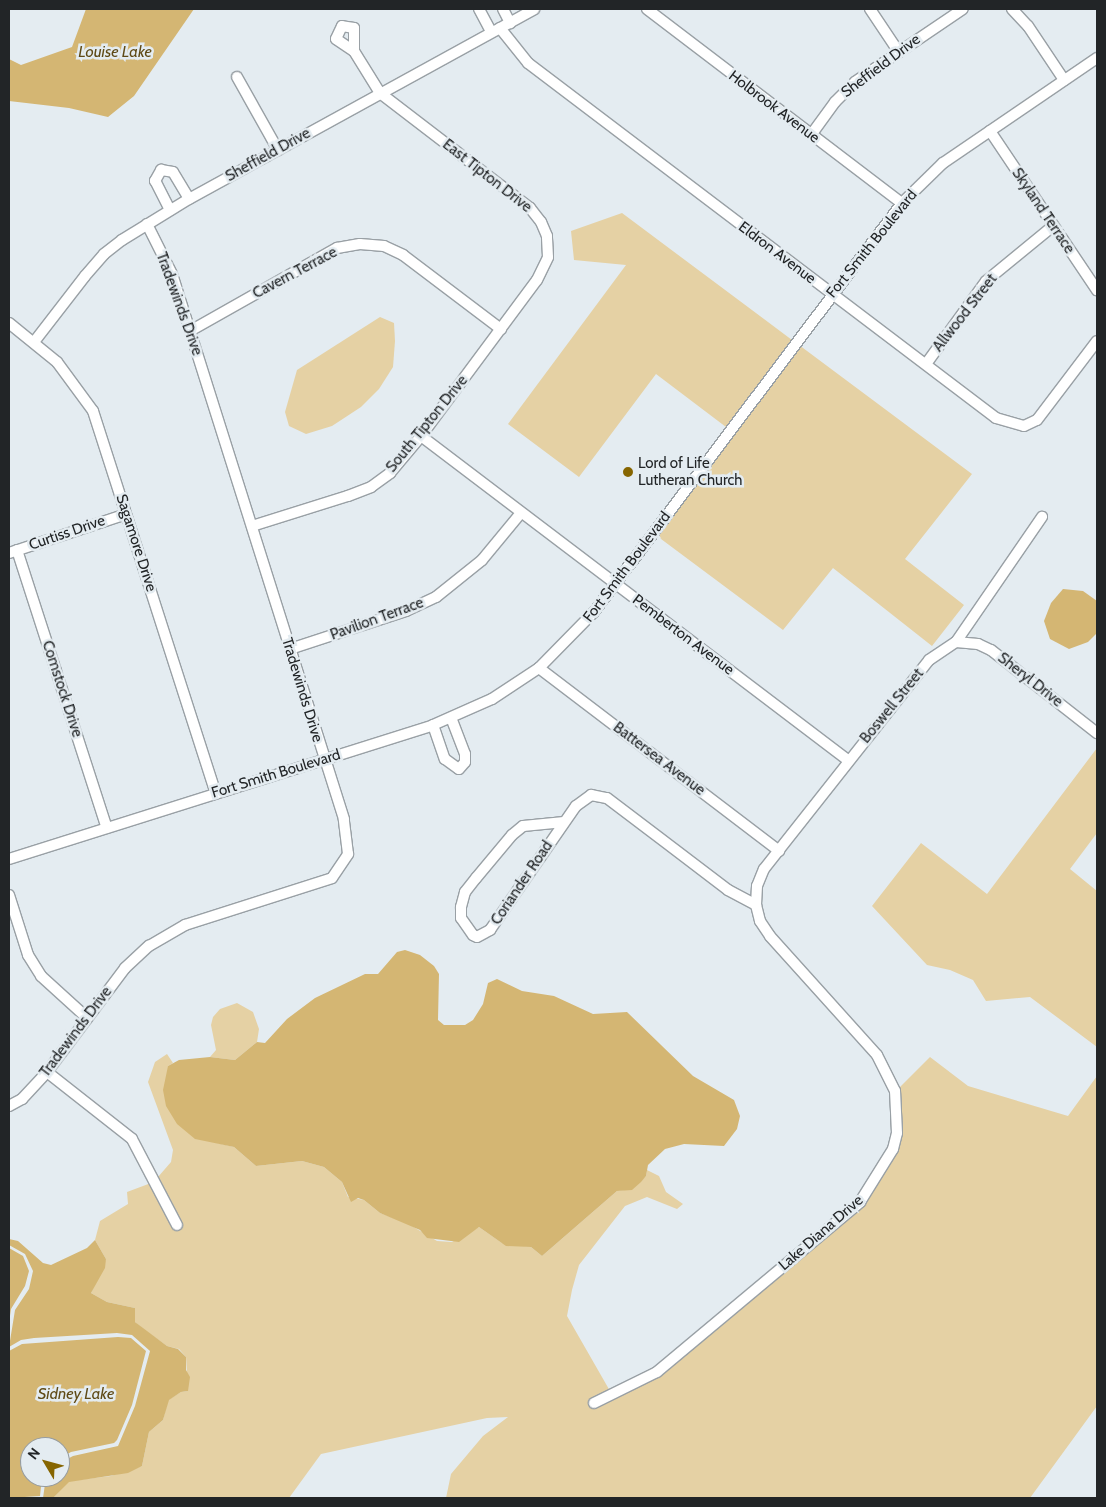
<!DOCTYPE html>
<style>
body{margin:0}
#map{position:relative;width:1106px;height:1507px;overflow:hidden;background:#e4ecf1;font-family:Cabin,sans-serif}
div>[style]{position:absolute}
.green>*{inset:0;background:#e5d1a4}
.water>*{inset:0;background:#d4b673}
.roads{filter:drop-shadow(1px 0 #99a0a5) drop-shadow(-1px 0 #99a0a5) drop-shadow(0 1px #99a0a5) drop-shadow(0 -1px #99a0a5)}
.minor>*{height:10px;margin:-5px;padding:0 5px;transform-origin:5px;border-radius:5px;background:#fff}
.dots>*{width:14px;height:14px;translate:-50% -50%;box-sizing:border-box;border:2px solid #e4ecf1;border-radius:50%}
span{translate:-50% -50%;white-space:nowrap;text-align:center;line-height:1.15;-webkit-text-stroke:5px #e4ecf1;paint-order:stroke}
.street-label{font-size:15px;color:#222527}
.poi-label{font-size:15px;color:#222527}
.left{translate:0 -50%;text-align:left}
.water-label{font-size:16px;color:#5f4a16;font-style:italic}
.frame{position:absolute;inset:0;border:10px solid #222527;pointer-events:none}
.north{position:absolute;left:20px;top:1437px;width:50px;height:50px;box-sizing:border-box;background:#e4ecf1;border:1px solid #969ca0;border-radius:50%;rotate:307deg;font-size:14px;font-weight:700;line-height:20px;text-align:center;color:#222527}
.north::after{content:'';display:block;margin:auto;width:18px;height:22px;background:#866500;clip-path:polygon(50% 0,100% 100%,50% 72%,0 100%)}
</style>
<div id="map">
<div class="green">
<div style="clip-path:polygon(622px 213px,792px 340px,726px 427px,656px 374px,579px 477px,508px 424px,626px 265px,574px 260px,571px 231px)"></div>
<div style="clip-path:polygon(380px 317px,394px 323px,395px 341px,393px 367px,379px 389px,361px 407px,332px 426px,306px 434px,289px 426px,285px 412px,297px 370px)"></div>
<div style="clip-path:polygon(799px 345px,972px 474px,905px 559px,964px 605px,932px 646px,833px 568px,783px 630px,657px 536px)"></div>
<div style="clip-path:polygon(1097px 748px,1097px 833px,1070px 869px,1097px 891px,1097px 1047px,1030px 997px,986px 1001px,973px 980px,950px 970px,927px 965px,872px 906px,921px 843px,987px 894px)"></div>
<div style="clip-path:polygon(237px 1003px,253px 1012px,259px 1029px,257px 1042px,235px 1060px,210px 1057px,216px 1050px,211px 1025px,213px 1017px,220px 1009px)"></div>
<div style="clip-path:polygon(167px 1054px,173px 1063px,168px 1066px,213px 1142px,234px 1147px,256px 1166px,302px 1161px,324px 1167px,342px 1182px,348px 1197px,364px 1200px,380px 1213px,407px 1223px,437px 1241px,452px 1242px,479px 1227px,502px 1243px,531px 1247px,542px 1256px,617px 1191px,632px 1189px,646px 1176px,647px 1170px,659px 1176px,666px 1192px,683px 1204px,677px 1209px,647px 1197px,625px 1206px,579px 1265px,572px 1290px,567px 1316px,610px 1391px,588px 1400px,593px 1408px,661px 1376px,863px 1205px,897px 1151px,901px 1133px,899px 1088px,930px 1057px,968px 1086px,1068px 1116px,1097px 1076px,1097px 1406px,1030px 1498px,446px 1498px,451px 1474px,483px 1436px,508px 1417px,487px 1418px,321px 1454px,289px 1498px,53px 1498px,69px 1481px,111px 1476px,142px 1466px,149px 1432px,163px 1420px,168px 1400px,181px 1392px,188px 1391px,186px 1357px,179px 1349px,167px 1346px,143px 1329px,135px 1322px,135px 1308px,107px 1302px,91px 1293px,106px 1259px,95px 1240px,100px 1221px,128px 1204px,127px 1192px,151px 1183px,175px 1230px,183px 1227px,158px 1177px,171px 1162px,173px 1150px,148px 1082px,155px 1062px)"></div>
</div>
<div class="water">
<div style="clip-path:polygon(86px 9px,194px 9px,134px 96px,108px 117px,69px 108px,9px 101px,9px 59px,21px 65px,72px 47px)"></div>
<div style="clip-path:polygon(1063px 589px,1083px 591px,1097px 601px,1097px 633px,1088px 642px,1069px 649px,1050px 639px,1044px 621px,1051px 603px)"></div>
<div style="clip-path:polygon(405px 950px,420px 955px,434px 966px,439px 974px,438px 1020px,444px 1025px,465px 1025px,473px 1020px,483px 1004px,488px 983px,497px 979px,522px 991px,554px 996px,593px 1014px,627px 1012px,693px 1076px,734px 1100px,740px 1116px,737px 1129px,724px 1146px,684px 1144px,665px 1149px,648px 1165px,646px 1176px,641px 1182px,632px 1190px,617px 1191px,542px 1256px,531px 1247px,506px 1246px,479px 1227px,459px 1242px,427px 1238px,420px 1230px,380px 1213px,364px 1200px,358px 1198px,351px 1202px,342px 1182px,324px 1167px,302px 1161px,256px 1166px,234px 1147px,195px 1139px,177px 1124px,166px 1106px,163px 1090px,168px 1066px,179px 1060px,210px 1057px,235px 1060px,257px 1042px,265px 1043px,287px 1019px,315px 998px,365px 974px,378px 974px,397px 952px)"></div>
<div style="clip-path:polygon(9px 1239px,18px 1241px,43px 1263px,51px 1265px,87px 1248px,95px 1240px,106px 1259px,105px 1268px,91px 1293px,107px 1302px,135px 1308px,135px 1322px,167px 1346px,178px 1349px,186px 1357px,186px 1370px,190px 1377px,188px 1391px,181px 1392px,169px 1400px,163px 1420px,149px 1432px,142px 1466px,128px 1473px,69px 1482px,53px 1498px,43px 1498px,46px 1477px,60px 1477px,60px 1463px,73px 1456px,118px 1446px,135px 1406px,150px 1351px,132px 1335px,117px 1333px,34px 1338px,21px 1340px,9px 1347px,15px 1310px,29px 1289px,33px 1271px,25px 1254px,9px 1245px)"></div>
<div style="clip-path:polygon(9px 1248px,23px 1256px,29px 1271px,25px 1286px,11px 1309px,9px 1323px)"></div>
<div style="clip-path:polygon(118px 1337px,131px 1338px,146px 1351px,132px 1405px,117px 1440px,114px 1443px,71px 1452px,60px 1458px,60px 1447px,30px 1447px,30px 1477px,42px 1477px,40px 1496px,9px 1498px,9px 1351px,22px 1344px)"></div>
</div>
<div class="roads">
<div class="minor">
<div style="left:479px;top:9px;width:26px;rotate:62deg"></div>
<div style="left:503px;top:9px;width:16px;rotate:63deg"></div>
<div style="left:647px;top:9px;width:320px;rotate:37.3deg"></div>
<div style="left:870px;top:9px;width:50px;rotate:56.3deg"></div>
<div style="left:1012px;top:9px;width:23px;rotate:47deg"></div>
<div style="left:1028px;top:26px;width:65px;rotate:56.3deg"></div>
<div style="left:500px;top:28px;width:45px;rotate:51.3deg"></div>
<div style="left:528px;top:63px;width:587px;rotate:37.18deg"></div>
<div style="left:996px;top:418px;width:29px;rotate:16deg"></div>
<div style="left:1024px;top:426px;width:14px;rotate:-25deg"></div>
<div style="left:1037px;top:420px;width:99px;rotate:-52.8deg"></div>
<div style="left:237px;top:77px;width:84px;rotate:60.7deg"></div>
<div style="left:990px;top:131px;width:192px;rotate:56.1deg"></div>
<div style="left:811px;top:135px;width:41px;rotate:-54deg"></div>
<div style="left:835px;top:102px;width:28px;rotate:-45deg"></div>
<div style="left:855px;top:82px;width:130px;rotate:-34.1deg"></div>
<div style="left:170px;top:210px;width:33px;rotate:-117deg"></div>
<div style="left:155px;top:181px;width:13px;rotate:-61deg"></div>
<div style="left:161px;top:170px;width:12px;rotate:9deg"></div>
<div style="left:173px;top:172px;width:31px;rotate:59deg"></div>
<div style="left:9px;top:323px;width:62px;rotate:39.1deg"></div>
<div style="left:57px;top:362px;width:61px;rotate:53.7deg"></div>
<div style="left:93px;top:411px;width:401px;rotate:72.2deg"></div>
<div style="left:190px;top:331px;width:169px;rotate:-29.5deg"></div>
<div style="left:337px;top:248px;width:23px;rotate:-10deg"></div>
<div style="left:360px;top:244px;width:24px;rotate:5deg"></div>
<div style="left:384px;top:246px;width:21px;rotate:25deg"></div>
<div style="left:403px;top:255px;width:123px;rotate:37.1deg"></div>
<div style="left:34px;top:342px;width:83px;rotate:-52.3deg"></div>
<div style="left:85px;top:276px;width:29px;rotate:-49deg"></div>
<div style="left:104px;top:254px;width:23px;rotate:-38deg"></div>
<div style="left:122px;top:240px;width:79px;rotate:-31.5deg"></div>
<div style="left:189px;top:199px;width:394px;rotate:-28.8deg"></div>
<div style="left:926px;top:364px;width:102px;rotate:-54.1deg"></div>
<div style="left:986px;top:281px;width:87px;rotate:-39.4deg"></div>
<div style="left:421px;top:436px;width:537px;rotate:37.21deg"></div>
<div style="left:252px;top:526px;width:101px;rotate:-17.4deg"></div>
<div style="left:348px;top:496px;width:25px;rotate:-21deg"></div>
<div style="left:371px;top:487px;width:24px;rotate:-36deg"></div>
<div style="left:390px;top:473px;width:48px;rotate:-50deg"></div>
<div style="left:421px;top:436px;width:194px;rotate:-53.4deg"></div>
<div style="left:537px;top:280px;width:25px;rotate:-64deg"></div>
<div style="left:548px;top:257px;width:21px;rotate:-93deg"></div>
<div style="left:547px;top:236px;width:15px;rotate:-113deg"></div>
<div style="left:541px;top:222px;width:18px;rotate:-128deg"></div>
<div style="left:530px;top:208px;width:189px;rotate:-142.5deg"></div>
<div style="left:380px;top:93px;width:49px;rotate:-121.8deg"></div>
<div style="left:354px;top:51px;width:23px;rotate:-90deg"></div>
<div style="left:354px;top:28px;width:12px;rotate:-171deg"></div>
<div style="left:342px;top:26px;width:14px;rotate:115deg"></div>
<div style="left:336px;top:39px;width:22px;rotate:34deg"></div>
<div style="left:17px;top:550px;width:292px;rotate:72.1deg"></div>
<div style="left:9px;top:553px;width:123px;rotate:-18.4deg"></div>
<div style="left:956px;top:642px;width:22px;rotate:5deg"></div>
<div style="left:978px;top:644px;width:14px;rotate:25deg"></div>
<div style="left:991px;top:650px;width:135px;rotate:38.1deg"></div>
<div style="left:290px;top:649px;width:122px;rotate:-18.1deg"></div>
<div style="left:406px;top:611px;width:33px;rotate:-25deg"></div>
<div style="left:436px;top:597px;width:59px;rotate:-38.8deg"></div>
<div style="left:482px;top:560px;width:60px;rotate:-50.4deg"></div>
<div style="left:539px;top:668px;width:302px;rotate:37.3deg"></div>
<div style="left:433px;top:725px;width:36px;rotate:71deg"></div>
<div style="left:445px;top:759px;width:17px;rotate:36deg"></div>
<div style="left:459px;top:769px;width:9px;rotate:-49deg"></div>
<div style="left:465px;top:762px;width:8px;rotate:-90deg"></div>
<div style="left:465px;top:754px;width:39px;rotate:-111deg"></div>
<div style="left:564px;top:822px;width:41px;rotate:174.4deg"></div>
<div style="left:523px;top:826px;width:14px;rotate:141deg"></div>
<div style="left:512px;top:835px;width:56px;rotate:129.9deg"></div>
<div style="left:476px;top:878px;width:18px;rotate:128deg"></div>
<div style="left:465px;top:892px;width:16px;rotate:105deg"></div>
<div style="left:461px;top:907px;width:11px;rotate:90deg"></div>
<div style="left:461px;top:918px;width:21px;rotate:55deg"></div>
<div style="left:473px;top:935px;width:4px;rotate:27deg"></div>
<div style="left:477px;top:937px;width:15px;rotate:-28deg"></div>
<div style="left:490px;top:930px;width:151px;rotate:-55.3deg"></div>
<div style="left:576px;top:806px;width:19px;rotate:-36deg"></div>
<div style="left:591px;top:795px;width:16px;rotate:11deg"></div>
<div style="left:607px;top:798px;width:152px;rotate:37.2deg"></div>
<div style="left:728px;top:890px;width:32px;rotate:28deg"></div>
<div style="left:9px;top:859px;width:445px;rotate:-17.5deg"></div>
<div style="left:433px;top:725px;width:64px;rotate:-23.8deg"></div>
<div style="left:492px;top:699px;width:56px;rotate:-33.4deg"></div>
<div style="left:539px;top:668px;width:78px;rotate:-45.5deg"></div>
<div style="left:594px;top:612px;width:512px;rotate:-53.02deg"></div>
<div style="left:902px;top:203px;width:57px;rotate:-44.3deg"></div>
<div style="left:943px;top:163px;width:186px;rotate:-34.3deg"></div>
<div style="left:9px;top:895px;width:63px;rotate:72.4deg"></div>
<div style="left:28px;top:955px;width:25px;rotate:58deg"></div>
<div style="left:41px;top:976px;width:61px;rotate:42.3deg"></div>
<div style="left:47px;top:1072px;width:108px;rotate:38.2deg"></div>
<div style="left:132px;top:1139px;width:97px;rotate:62.4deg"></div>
<div style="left:9px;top:1106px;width:15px;rotate:-28deg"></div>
<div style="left:22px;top:1099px;width:37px;rotate:-47deg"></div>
<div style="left:47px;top:1072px;width:130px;rotate:-53.1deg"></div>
<div style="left:125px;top:968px;width:33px;rotate:-43deg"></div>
<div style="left:149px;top:946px;width:42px;rotate:-30.3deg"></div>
<div style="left:185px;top:925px;width:154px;rotate:-17.7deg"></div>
<div style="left:332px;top:878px;width:29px;rotate:-56deg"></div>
<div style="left:348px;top:854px;width:35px;rotate:-97deg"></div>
<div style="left:344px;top:819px;width:512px;rotate:-107.51deg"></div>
<div style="left:190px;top:331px;width:60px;rotate:-107.5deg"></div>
<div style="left:172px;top:274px;width:56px;rotate:-116.6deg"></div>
<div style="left:594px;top:1403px;width:70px;rotate:-26.2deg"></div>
<div style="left:657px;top:1372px;width:265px;rotate:-39.9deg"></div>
<div style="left:860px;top:1202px;width:62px;rotate:-58.1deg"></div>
<div style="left:893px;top:1149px;width:16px;rotate:-76deg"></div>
<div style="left:897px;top:1133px;width:42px;rotate:-92.7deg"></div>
<div style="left:895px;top:1091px;width:40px;rotate:-116.6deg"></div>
<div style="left:877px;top:1055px;width:160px;rotate:-132deg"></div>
<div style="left:770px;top:936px;width:18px;rotate:-124deg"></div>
<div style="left:760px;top:921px;width:16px;rotate:-104deg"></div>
<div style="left:756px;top:905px;width:19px;rotate:-87deg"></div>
<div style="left:757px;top:886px;width:18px;rotate:-68deg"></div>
<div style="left:764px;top:869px;width:266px;rotate:-51.7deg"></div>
<div style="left:929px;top:660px;width:32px;rotate:-34deg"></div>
<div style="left:956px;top:642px;width:152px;rotate:-55.5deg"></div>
</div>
</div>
<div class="dots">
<div style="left:628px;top:472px;background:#866500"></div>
</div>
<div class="street-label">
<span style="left:881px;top:66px;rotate:-37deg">Sheffield Drive</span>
<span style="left:774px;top:107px;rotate:37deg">Holbrook Avenue</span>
<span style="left:268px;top:155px;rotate:-29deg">Sheffield Drive</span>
<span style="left:487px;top:176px;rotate:38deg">East Tipton Drive</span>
<span style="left:1043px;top:211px;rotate:56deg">Skyland Terrace</span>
<span style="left:872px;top:244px;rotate:-51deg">Fort Smith Boulevard</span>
<span style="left:777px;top:253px;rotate:37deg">Eldron Avenue</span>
<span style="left:295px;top:273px;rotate:-28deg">Cavern Terrace</span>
<span style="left:179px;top:304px;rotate:70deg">Tradewinds Drive</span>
<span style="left:965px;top:313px;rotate:-52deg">Allwood Street</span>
<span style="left:427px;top:424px;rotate:-51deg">South Tipton Drive</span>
<span style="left:67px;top:533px;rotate:-19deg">Curtiss Drive</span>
<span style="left:136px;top:543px;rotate:72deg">Sagamore Drive</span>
<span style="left:627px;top:567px;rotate:-53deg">Fort Smith Boulevard</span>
<span style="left:377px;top:619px;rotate:-20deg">Pavilion Terrace</span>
<span style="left:683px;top:635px;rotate:37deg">Pemberton Avenue</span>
<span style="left:1030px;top:680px;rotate:38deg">Sheryl Drive</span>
<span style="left:62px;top:689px;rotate:72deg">Comstock Drive</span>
<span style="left:302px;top:690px;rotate:73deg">Tradewinds Drive</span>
<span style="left:892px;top:706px;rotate:-51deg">Boswell Street</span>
<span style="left:659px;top:759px;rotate:37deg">Battersea Avenue</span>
<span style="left:276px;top:774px;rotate:-17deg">Fort Smith Boulevard</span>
<span style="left:522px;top:883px;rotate:-56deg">Coriander Road</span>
<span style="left:76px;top:1032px;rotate:-53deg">Tradewinds Drive</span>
<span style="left:821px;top:1233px;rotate:-41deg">Lake Diana Drive</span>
</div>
<div class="poi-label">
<span class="left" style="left:638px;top:472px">Lord of Life<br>Lutheran Church</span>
</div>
<div class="water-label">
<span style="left:115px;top:52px">Louise Lake</span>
<span style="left:76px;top:1394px">Sidney Lake</span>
</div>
<div class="frame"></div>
<div class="north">N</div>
</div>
